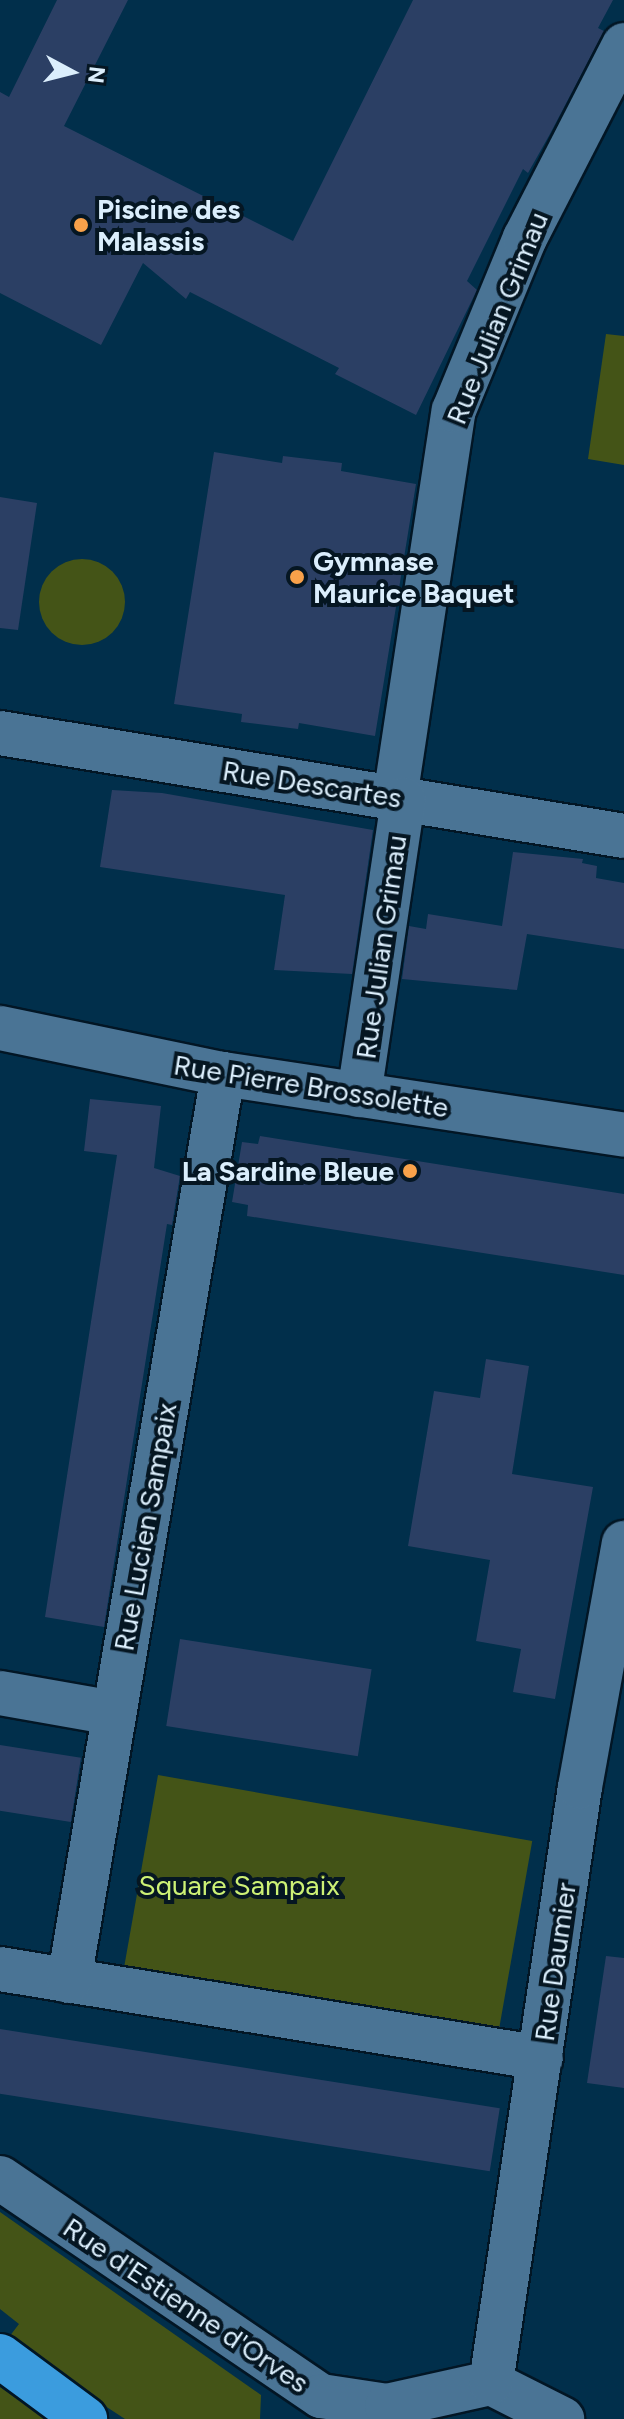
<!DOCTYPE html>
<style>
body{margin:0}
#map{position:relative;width:624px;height:2419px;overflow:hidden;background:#012f4b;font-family:Figtree,sans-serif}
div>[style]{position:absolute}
.green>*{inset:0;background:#445417;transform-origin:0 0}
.round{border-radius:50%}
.building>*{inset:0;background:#2b3f64;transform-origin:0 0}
.roads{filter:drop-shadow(2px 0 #021625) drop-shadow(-2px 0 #021625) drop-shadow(0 2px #021625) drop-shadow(0 -2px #021625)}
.minor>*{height:44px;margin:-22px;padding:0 22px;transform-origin:22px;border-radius:22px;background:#4a7495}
.motorway>*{height:44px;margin:-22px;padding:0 22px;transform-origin:22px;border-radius:22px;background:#3b9cde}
.dots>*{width:22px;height:22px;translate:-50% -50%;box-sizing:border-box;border:4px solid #051622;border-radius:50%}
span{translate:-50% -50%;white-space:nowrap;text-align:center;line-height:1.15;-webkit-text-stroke:8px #051622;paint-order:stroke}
.poi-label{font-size:28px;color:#dbeefc;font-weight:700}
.left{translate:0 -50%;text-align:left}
.right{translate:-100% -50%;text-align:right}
.street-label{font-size:28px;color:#dbeefc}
.park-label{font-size:28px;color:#cdf175}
.north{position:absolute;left:32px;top:32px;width:80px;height:80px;-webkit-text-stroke:6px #051622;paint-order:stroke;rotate:97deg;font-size:22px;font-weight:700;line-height:32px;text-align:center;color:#dbeefc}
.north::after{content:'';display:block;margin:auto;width:28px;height:36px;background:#dbeefc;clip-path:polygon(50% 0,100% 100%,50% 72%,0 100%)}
</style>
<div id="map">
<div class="green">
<div style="clip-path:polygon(606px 334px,624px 336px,624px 465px,588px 459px)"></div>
<div class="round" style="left:39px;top:559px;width:86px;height:86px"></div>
<div style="left:158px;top:1775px;width:380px;height:193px;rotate:10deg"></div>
<div style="clip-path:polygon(0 2212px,261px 2395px,260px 2419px,125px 2419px,6px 2341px,19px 2324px,0 2309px)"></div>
<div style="clip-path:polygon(0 2387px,47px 2419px,0 2419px)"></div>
</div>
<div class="building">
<div style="clip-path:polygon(57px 0,128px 0,64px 126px,293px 241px,413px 0,613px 0,598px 28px,604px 31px,550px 134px,528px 173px,523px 169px,467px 281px,477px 290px,416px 415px,335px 374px,339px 368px,190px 292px,186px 299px,143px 263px,101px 345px,0 293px,0 92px,9px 97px)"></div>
<div style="clip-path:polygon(214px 452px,282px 463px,283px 456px,342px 463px,341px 471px,416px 484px,375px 736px,299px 723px,298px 729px,241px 722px,242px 714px,174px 704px)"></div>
<div style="clip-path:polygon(0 497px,37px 503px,18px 630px,0 628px)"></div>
<div style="clip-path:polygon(112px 790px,162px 793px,373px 830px,352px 974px,274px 970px,285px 895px,100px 867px)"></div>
<div style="clip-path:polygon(513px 852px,583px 859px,582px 863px,597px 866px,596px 878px,624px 883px,624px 949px,527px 934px,517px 990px,402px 979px,409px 926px,426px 929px,428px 914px,502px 926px)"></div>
<div style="clip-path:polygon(90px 1099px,161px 1106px,154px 1168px,180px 1176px,172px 1225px,167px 1224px,104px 1627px,45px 1617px,117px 1155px,84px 1151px)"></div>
<div style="clip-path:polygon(260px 1136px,624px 1194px,624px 1275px,247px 1216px,248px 1205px,232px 1202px,242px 1142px,258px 1144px)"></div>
<div style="clip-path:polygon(486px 1359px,529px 1366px,512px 1474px,593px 1487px,555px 1699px,513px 1692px,521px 1649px,476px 1641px,490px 1560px,408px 1546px,434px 1391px,480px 1398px)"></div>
<div style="left:180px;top:1639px;width:194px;height:88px;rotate:9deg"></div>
<div style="left:0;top:1745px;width:82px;height:65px;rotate:9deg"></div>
<div style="clip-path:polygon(606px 1956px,624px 1958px,624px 2088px,587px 2083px)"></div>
<div style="left:0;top:2029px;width:506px;height:64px;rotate:9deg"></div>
</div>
<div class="roads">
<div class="minor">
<div style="left:0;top:733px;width:632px;rotate:9.37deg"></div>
<div style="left:395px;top:798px;width:392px;rotate:-81.4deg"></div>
<div style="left:454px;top:410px;width:186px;rotate:-67.6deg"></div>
<div style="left:525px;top:238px;width:217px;rotate:-62.8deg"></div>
<div style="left:0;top:1028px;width:228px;rotate:11.7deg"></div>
<div style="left:223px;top:1074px;width:406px;rotate:8.6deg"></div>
<div style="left:359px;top:1095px;width:299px;rotate:-81.5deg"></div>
<div style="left:0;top:1693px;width:115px;rotate:10deg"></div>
<div style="left:0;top:1969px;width:548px;rotate:9.34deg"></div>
<div style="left:69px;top:1981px;width:920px;rotate:-80.36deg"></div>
<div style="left:0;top:2178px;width:388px;rotate:34.2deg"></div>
<div style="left:321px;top:2396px;width:67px;rotate:8.6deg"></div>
<div style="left:387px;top:2406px;width:107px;rotate:-12.5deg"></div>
<div style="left:491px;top:2383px;width:80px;rotate:26.9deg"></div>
<div style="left:491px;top:2383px;width:603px;rotate:-81.51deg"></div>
<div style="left:580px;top:1787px;width:248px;rotate:-79.8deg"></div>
</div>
<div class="motorway">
<div style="left:0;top:2356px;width:106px;rotate:36.5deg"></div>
</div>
</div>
<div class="dots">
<div style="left:81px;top:225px;background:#f8a14a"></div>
<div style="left:297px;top:577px;background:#f8a14a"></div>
<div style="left:410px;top:1171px;background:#f8a14a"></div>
</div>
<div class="poi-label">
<span class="left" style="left:97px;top:225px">Piscine des<br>Malassis</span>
<span class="left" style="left:313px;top:577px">Gymnase<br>Maurice Baquet</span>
<span class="right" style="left:394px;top:1171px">La Sardine Bleue</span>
</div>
<div class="street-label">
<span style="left:497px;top:318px;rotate:-68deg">Rue Julian Grimau</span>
<span style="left:312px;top:784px;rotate:9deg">Rue Descartes</span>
<span style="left:381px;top:947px;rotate:-82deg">Rue Julian Grimau</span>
<span style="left:311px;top:1086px;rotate:9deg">Rue Pierre Brossolette</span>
<span style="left:145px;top:1527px;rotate:-80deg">Rue Lucien Sampaix</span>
<span style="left:555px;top:1962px;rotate:-82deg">Rue Daumier</span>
<span style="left:186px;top:2305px;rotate:34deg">Rue d'Estienne d'Orves</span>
</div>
<div class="park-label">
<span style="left:239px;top:1885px">Square Sampaix</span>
</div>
<div class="north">N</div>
</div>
